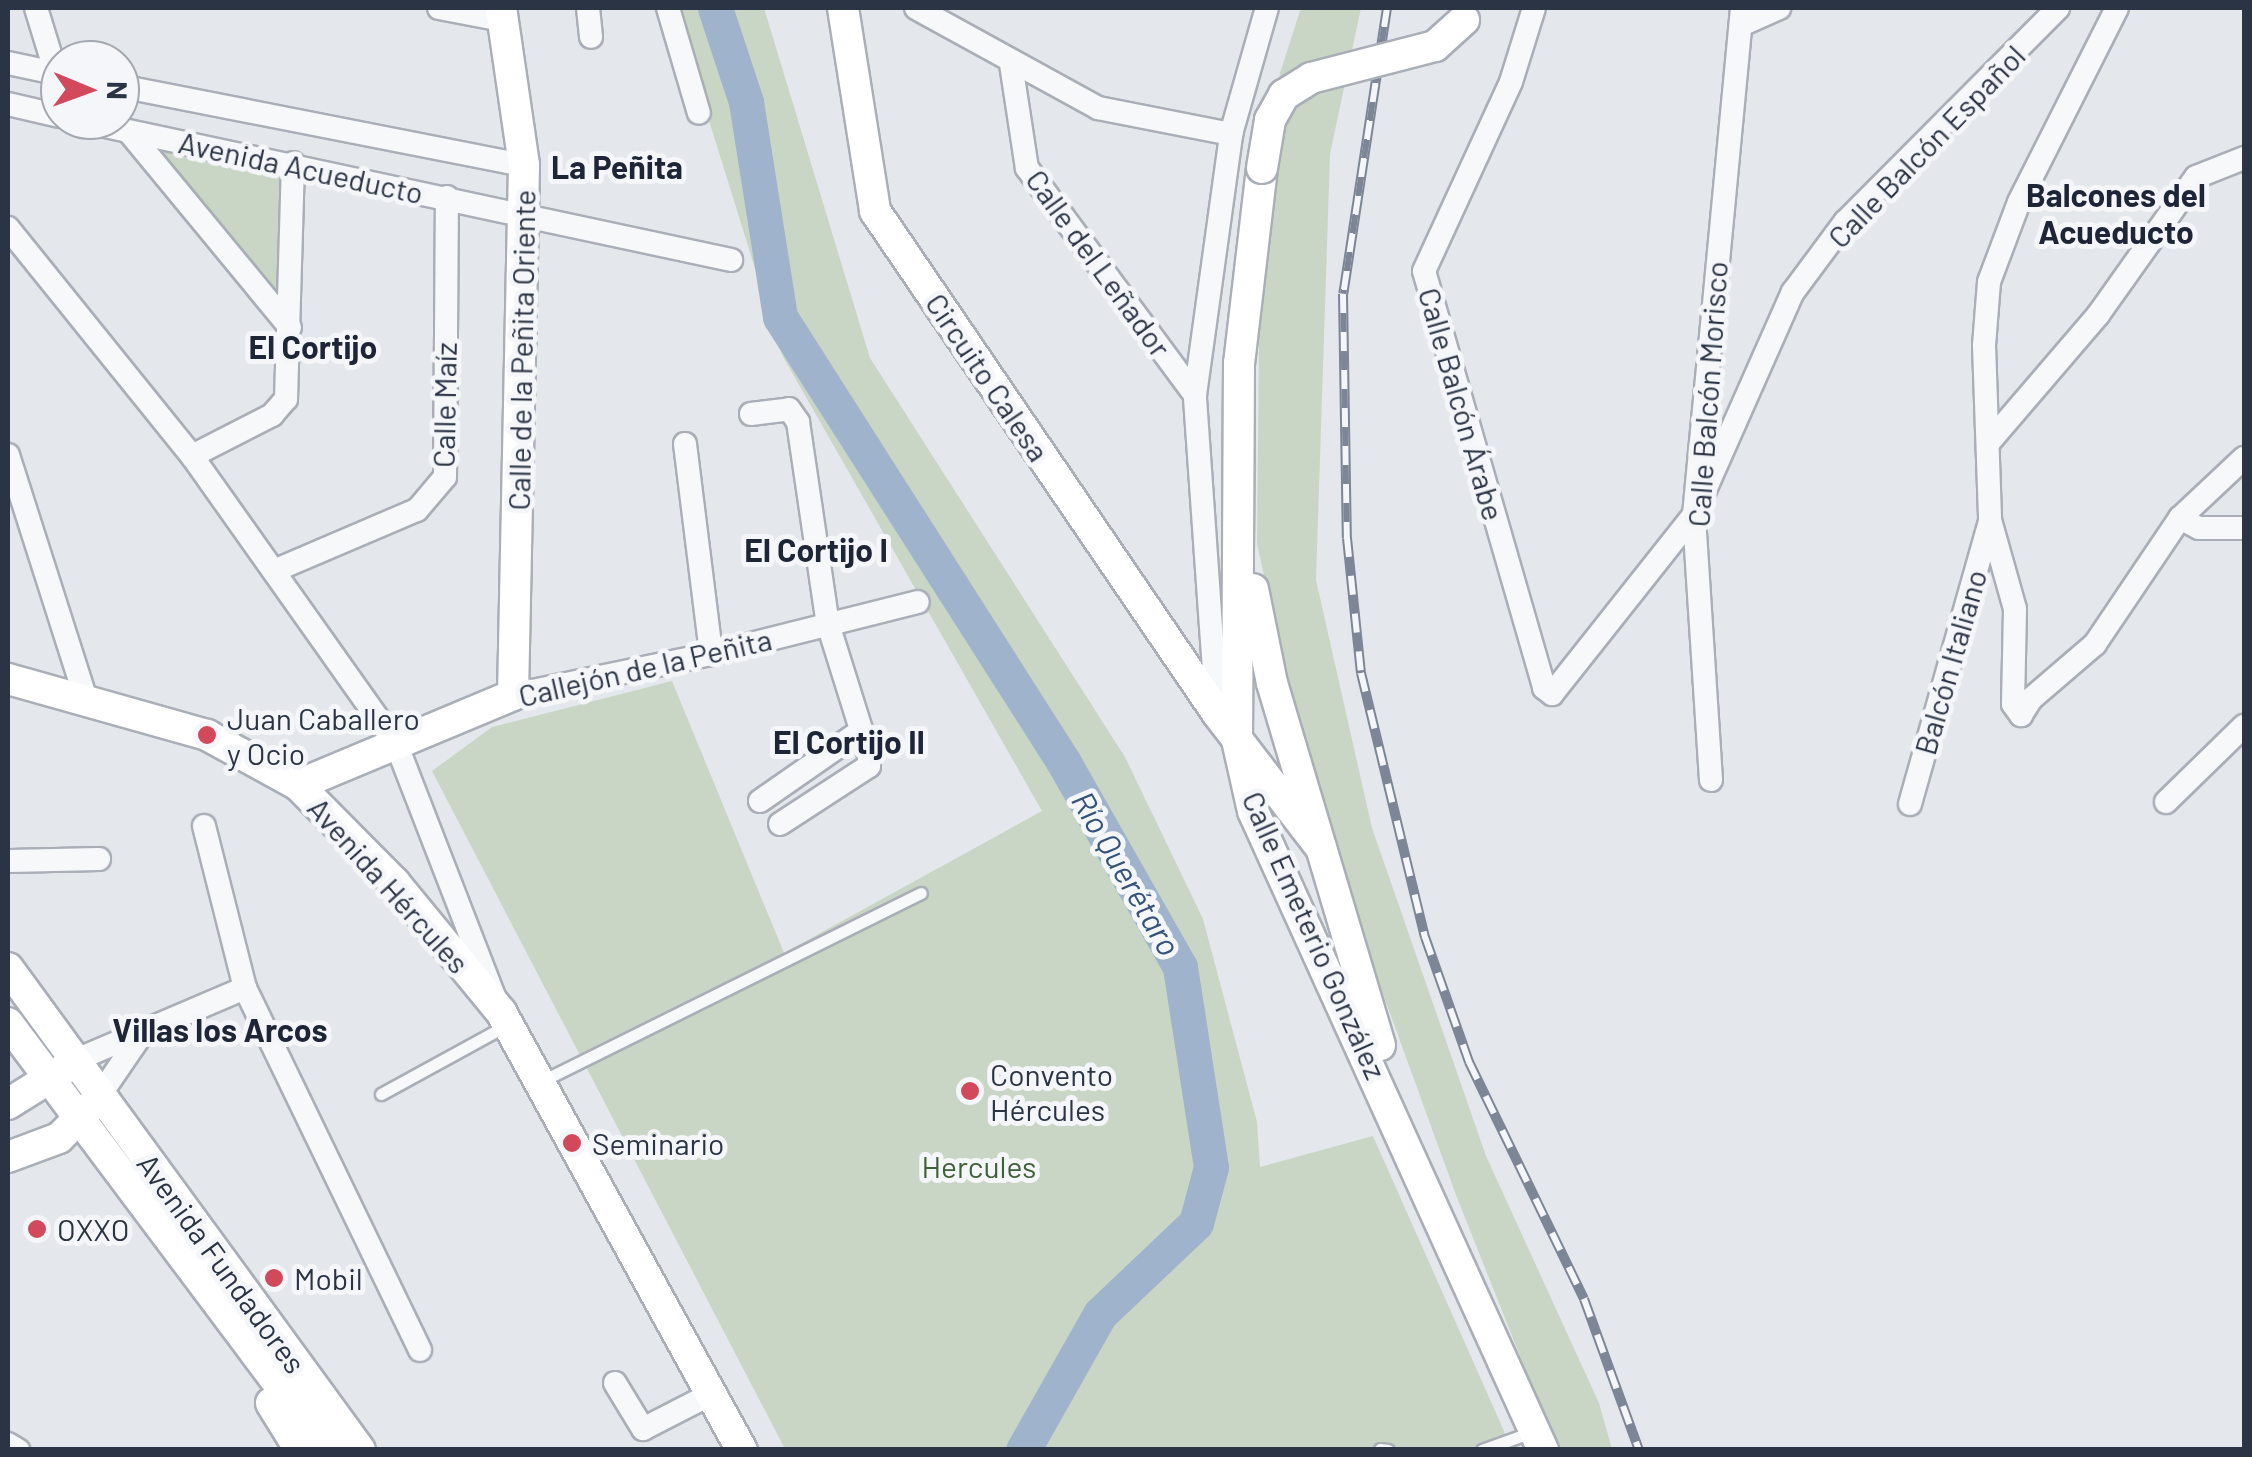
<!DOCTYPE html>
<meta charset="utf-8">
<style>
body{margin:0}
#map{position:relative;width:2252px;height:1457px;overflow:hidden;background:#e4e7ec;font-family:Barlow,sans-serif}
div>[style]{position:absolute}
.green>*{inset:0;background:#c9d6c5}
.river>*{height:35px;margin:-17.5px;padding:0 17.5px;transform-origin:17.5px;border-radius:17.5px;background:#9fb4cc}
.roads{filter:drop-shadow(2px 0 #a9aeb7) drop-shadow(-2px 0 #a9aeb7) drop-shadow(0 2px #a9aeb7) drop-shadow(0 -2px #a9aeb7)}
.lane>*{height:11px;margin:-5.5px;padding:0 5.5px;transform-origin:5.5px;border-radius:5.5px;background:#f7f8fa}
.street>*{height:22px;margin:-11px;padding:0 11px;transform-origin:11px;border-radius:11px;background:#f7f8fa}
.secondary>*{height:30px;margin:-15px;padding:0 15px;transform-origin:15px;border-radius:15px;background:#fff}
.rail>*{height:10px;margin-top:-5px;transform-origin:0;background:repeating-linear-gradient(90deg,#f4f6f9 0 19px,#7d8696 0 38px);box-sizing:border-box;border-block:2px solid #7d8696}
.bridges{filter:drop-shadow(2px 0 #a9aeb7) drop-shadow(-2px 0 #a9aeb7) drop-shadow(0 2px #a9aeb7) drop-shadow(0 -2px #a9aeb7)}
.secondary-bridge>*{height:30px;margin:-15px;padding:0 15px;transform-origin:15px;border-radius:15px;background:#fff}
.dots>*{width:28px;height:28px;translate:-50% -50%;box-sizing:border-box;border:5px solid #f4f6f9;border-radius:50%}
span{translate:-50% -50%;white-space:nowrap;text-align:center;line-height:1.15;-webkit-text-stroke:10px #f4f6f9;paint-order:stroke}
.street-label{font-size:30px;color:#2b3445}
.poi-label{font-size:30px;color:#2b3445}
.left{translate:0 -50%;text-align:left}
.park-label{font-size:30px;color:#3f6138}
.neighbourhood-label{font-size:32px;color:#1d2536;font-weight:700}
.water-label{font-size:32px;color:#34527a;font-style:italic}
.frame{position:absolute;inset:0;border:10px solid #2b3445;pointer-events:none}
.north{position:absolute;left:40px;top:40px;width:100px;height:100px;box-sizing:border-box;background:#f4f6f9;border:2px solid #a4a8b1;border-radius:50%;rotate:91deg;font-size:28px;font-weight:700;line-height:40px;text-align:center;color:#2b3445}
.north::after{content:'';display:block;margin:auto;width:35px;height:45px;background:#d1495b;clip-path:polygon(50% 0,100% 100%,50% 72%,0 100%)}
</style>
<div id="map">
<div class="green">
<div style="clip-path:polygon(674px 8px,764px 8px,870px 358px,1125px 757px,1203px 919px,1257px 1122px,1260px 1167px,1373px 1136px,1512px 1449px,785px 1449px,432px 771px,492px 727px,672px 681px,784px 953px,1042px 811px,782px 355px)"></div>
<div style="clip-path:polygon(1301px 8px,1361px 8px,1330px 154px,1316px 580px,1372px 828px,1486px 1156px,1599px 1403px,1612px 1449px,1557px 1449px,1456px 1195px,1318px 815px,1257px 544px,1260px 248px,1280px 73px)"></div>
<div style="clip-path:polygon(129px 132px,293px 163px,290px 327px)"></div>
</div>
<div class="river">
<div style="left:715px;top:8px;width:99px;rotate:71.7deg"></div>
<div style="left:746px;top:102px;width:218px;rotate:81deg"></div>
<div style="left:780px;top:317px;width:527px;rotate:57.49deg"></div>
<div style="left:1063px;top:761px;width:237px;rotate:60.4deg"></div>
<div style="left:1180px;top:967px;width:202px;rotate:81.2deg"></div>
<div style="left:1211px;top:1167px;width:58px;rotate:105deg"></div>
<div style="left:1196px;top:1223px;width:132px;rotate:136.5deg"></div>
<div style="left:1100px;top:1314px;width:156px;rotate:119.5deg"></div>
</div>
<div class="roads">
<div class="lane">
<div style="left:540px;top:1082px;width:425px;rotate:-26.4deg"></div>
<div style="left:381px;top:1094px;width:141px;rotate:-28.7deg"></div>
<div style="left:1380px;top:1449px;width:8px;rotate:7deg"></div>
<div style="left:1482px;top:1450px;width:53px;rotate:-19.8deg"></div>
</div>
<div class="street">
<div style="left:36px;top:8px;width:68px;rotate:72.9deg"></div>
<div style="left:439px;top:8px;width:64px;rotate:10.8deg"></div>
<div style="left:588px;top:8px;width:29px;rotate:84deg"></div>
<div style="left:668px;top:8px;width:109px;rotate:73.6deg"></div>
<div style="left:916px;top:8px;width:208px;rotate:28.8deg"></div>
<div style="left:1098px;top:108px;width:136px;rotate:11.1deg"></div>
<div style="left:1534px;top:8px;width:77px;rotate:107.3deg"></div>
<div style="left:1511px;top:82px;width:208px;rotate:114.7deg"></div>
<div style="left:1424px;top:271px;width:434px;rotate:73.9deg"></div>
<div style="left:1544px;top:688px;width:10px;rotate:37deg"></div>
<div style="left:1552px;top:694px;width:228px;rotate:-51.6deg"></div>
<div style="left:1694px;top:515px;width:244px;rotate:-66.1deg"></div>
<div style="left:1793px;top:292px;width:87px;rotate:-53.4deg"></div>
<div style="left:1845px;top:222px;width:302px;rotate:-45.1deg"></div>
<div style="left:2117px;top:8px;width:217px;rotate:116.8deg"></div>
<div style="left:2019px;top:202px;width:85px;rotate:110.6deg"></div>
<div style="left:1989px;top:282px;width:63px;rotate:94.5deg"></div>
<div style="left:1984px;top:345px;width:175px;rotate:88deg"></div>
<div style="left:1990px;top:520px;width:92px;rotate:74.3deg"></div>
<div style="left:2015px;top:609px;width:95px;rotate:91.2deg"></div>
<div style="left:2013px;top:704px;width:14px;rotate:54deg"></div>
<div style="left:2021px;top:715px;width:19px;rotate:-58deg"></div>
<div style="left:2031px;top:699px;width:84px;rotate:-40.7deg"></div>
<div style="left:2095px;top:644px;width:152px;rotate:-56deg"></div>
<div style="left:2180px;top:518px;width:88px;rotate:-43.2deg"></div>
<div style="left:1741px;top:25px;width:42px;rotate:-24.1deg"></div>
<div style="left:8px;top:63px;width:53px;rotate:11.9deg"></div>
<div style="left:1011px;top:64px;width:105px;rotate:81.3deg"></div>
<div style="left:1027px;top:168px;width:282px;rotate:53.5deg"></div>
<div style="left:120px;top:86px;width:412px;rotate:11.1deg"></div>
<div style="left:8px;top:104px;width:53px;rotate:13deg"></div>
<div style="left:77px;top:120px;width:669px;rotate:12.08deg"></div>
<div style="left:129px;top:132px;width:253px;rotate:50.5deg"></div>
<div style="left:8px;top:228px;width:293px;rotate:51.1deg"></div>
<div style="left:192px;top:456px;width:355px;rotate:54.7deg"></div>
<div style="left:397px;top:746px;width:268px;rotate:68.8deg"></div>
<div style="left:751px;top:414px;width:38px;rotate:-7deg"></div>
<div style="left:789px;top:409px;width:16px;rotate:55deg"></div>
<div style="left:798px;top:422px;width:204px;rotate:81.6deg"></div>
<div style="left:828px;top:624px;width:137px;rotate:72.6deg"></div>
<div style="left:869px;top:755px;width:11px;rotate:90deg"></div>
<div style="left:869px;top:766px;width:106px;rotate:146.9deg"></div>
<div style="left:1990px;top:441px;width:166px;rotate:-49.4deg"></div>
<div style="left:2098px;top:315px;width:169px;rotate:-54.6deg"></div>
<div style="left:2196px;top:177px;width:52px;rotate:-21.6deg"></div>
<div style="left:685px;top:444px;width:212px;rotate:82.9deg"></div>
<div style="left:8px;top:455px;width:256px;rotate:72.3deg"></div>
<div style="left:192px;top:456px;width:90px;rotate:-27.1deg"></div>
<div style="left:272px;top:415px;width:21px;rotate:-49deg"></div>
<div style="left:286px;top:399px;width:236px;rotate:-88.3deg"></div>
<div style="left:2180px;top:518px;width:21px;rotate:28deg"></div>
<div style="left:2199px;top:528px;width:45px"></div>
<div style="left:276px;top:570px;width:153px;rotate:-23.1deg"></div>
<div style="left:417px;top:510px;width:43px;rotate:-49.7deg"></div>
<div style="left:445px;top:477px;width:280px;rotate:-89.6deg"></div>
<div style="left:513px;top:695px;width:202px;rotate:-11.7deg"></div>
<div style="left:711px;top:654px;width:213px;rotate:-14.1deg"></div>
<div style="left:1217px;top:713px;width:319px;rotate:-94deg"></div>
<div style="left:1195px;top:395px;width:263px;rotate:-82.1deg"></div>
<div style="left:1231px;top:134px;width:131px;rotate:-74.1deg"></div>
<div style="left:1711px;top:780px;width:266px;rotate:-93.7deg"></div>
<div style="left:1694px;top:515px;width:509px;rotate:-84.59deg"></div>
<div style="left:760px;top:801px;width:119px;rotate:-34.8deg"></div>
<div style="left:2166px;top:802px;width:109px;rotate:-44.3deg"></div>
<div style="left:1910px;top:804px;width:291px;rotate:-74.2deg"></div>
<div style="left:204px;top:826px;width:167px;rotate:75.8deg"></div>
<div style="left:245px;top:988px;width:402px;rotate:64.2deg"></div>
<div style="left:8px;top:861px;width:91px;rotate:-1.3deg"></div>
<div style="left:76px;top:1060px;width:184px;rotate:-23.1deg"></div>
<div style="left:100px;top:1095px;width:73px;rotate:-55.7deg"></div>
<div style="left:615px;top:1383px;width:54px;rotate:58.7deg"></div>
<div style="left:643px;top:1429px;width:76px;rotate:-27.2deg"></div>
<div style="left:8px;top:1444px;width:12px;rotate:31deg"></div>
</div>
<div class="secondary">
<div style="left:843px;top:8px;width:206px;rotate:81deg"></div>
<div style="left:875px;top:211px;width:607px;rotate:55.73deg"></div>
<div style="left:1217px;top:713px;width:170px;rotate:52.4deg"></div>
<div style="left:1262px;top:168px;width:196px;rotate:96.7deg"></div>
<div style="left:1239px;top:363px;width:377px;rotate:90.3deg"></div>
<div style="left:1237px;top:740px;width:73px;rotate:77.3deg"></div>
<div style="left:1253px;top:811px;width:702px;rotate:65.59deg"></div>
<div style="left:1253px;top:589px;width:96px;rotate:78.6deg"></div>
<div style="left:1272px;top:683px;width:378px;rotate:73.4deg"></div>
<div style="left:8px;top:679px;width:207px;rotate:15.7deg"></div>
<div style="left:207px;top:735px;width:104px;rotate:28.8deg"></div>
<div style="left:298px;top:785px;width:138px;rotate:45.3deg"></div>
<div style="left:395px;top:883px;width:167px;rotate:50.6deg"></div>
<div style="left:501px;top:1012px;width:500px;rotate:61.2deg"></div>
<div style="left:298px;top:785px;width:233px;rotate:-22.7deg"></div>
<div style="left:513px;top:695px;width:530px;rotate:-88.81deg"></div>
<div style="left:524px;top:165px;width:159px;rotate:-98.3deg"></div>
<div style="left:8px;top:968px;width:597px;rotate:53.86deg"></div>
<div style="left:8px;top:1023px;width:534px;rotate:53.15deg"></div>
<div style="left:8px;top:1104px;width:66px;rotate:-32deg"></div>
<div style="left:8px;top:1157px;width:54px;rotate:-20.4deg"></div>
<div style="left:59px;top:1138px;width:47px;rotate:-45deg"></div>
<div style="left:271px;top:1403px;width:55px;rotate:58.3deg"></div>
</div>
</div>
<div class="rail">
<div style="left:1387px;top:8px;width:289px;rotate:98.7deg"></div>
<div style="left:1343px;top:294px;width:244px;rotate:89.1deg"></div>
<div style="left:1347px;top:538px;width:136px;rotate:84.1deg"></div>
<div style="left:1361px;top:673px;width:272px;rotate:76.4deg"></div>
<div style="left:1425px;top:937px;width:133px;rotate:70.6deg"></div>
<div style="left:1469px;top:1062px;width:263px;rotate:64.1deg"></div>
<div style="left:1584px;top:1299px;width:161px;rotate:70deg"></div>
</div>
<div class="bridges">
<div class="secondary-bridge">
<div style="left:1262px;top:168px;width:49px;rotate:-80.5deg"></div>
<div style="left:1270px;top:120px;width:29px;rotate:-61deg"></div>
<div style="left:1284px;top:95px;width:32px;rotate:-32deg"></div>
<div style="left:1311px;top:78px;width:128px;rotate:-14.5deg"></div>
<div style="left:1435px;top:46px;width:39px;rotate:-42deg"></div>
</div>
</div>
<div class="dots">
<div style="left:207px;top:735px;background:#d1495b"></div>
<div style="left:970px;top:1091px;background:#d1495b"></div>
<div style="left:572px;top:1143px;background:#d1495b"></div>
<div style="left:37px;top:1229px;background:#d1495b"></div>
<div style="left:274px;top:1278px;background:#d1495b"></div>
</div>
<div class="street-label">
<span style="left:1926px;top:146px;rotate:-46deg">Calle Balcón Español</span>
<span style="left:301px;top:167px;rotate:12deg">Avenida Acueducto</span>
<span style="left:1099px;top:263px;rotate:54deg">Calle del Leñador</span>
<span style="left:521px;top:350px;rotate:-89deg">Calle de la Peñita Oriente</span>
<span style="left:988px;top:377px;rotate:56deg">Circuito Calesa</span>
<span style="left:1707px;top:394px;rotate:-86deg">Calle Balcón Morisco</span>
<span style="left:1462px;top:404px;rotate:74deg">Calle Balcón Árabe</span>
<span style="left:444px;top:405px;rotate:-89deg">Calle Maíz</span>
<span style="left:1950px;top:662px;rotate:-74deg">Balcón Italiano</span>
<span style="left:645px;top:667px;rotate:-13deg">Callejón de la Peñita</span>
<span style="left:389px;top:885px;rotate:48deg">Avenida Hércules</span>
<span style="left:1315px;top:935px;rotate:66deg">Calle Emeterio González</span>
<span style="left:222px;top:1263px;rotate:54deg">Avenida Fundadores</span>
</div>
<div class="poi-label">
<span class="left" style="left:227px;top:735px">Juan Caballero<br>y Ocio</span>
<span class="left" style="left:990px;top:1091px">Convento<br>Hércules</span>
<span class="left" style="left:592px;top:1143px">Seminario</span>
<span class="left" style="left:57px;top:1229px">OXXO</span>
<span class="left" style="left:294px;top:1278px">Mobil</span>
</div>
<div class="park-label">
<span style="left:979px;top:1166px">Hercules</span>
</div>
<div class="neighbourhood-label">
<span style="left:617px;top:166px">La Peñita</span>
<span style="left:2116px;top:213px">Balcones del<br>Acueducto</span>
<span style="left:313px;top:346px">El Cortijo</span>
<span style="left:816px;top:549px">El Cortijo I</span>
<span style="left:849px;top:741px">El Cortijo II</span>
<span style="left:220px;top:1029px">Villas los Arcos</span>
</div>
<div class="water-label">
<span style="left:1127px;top:873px;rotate:60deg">Río Querétaro</span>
</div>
<div class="frame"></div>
<div class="north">N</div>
</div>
